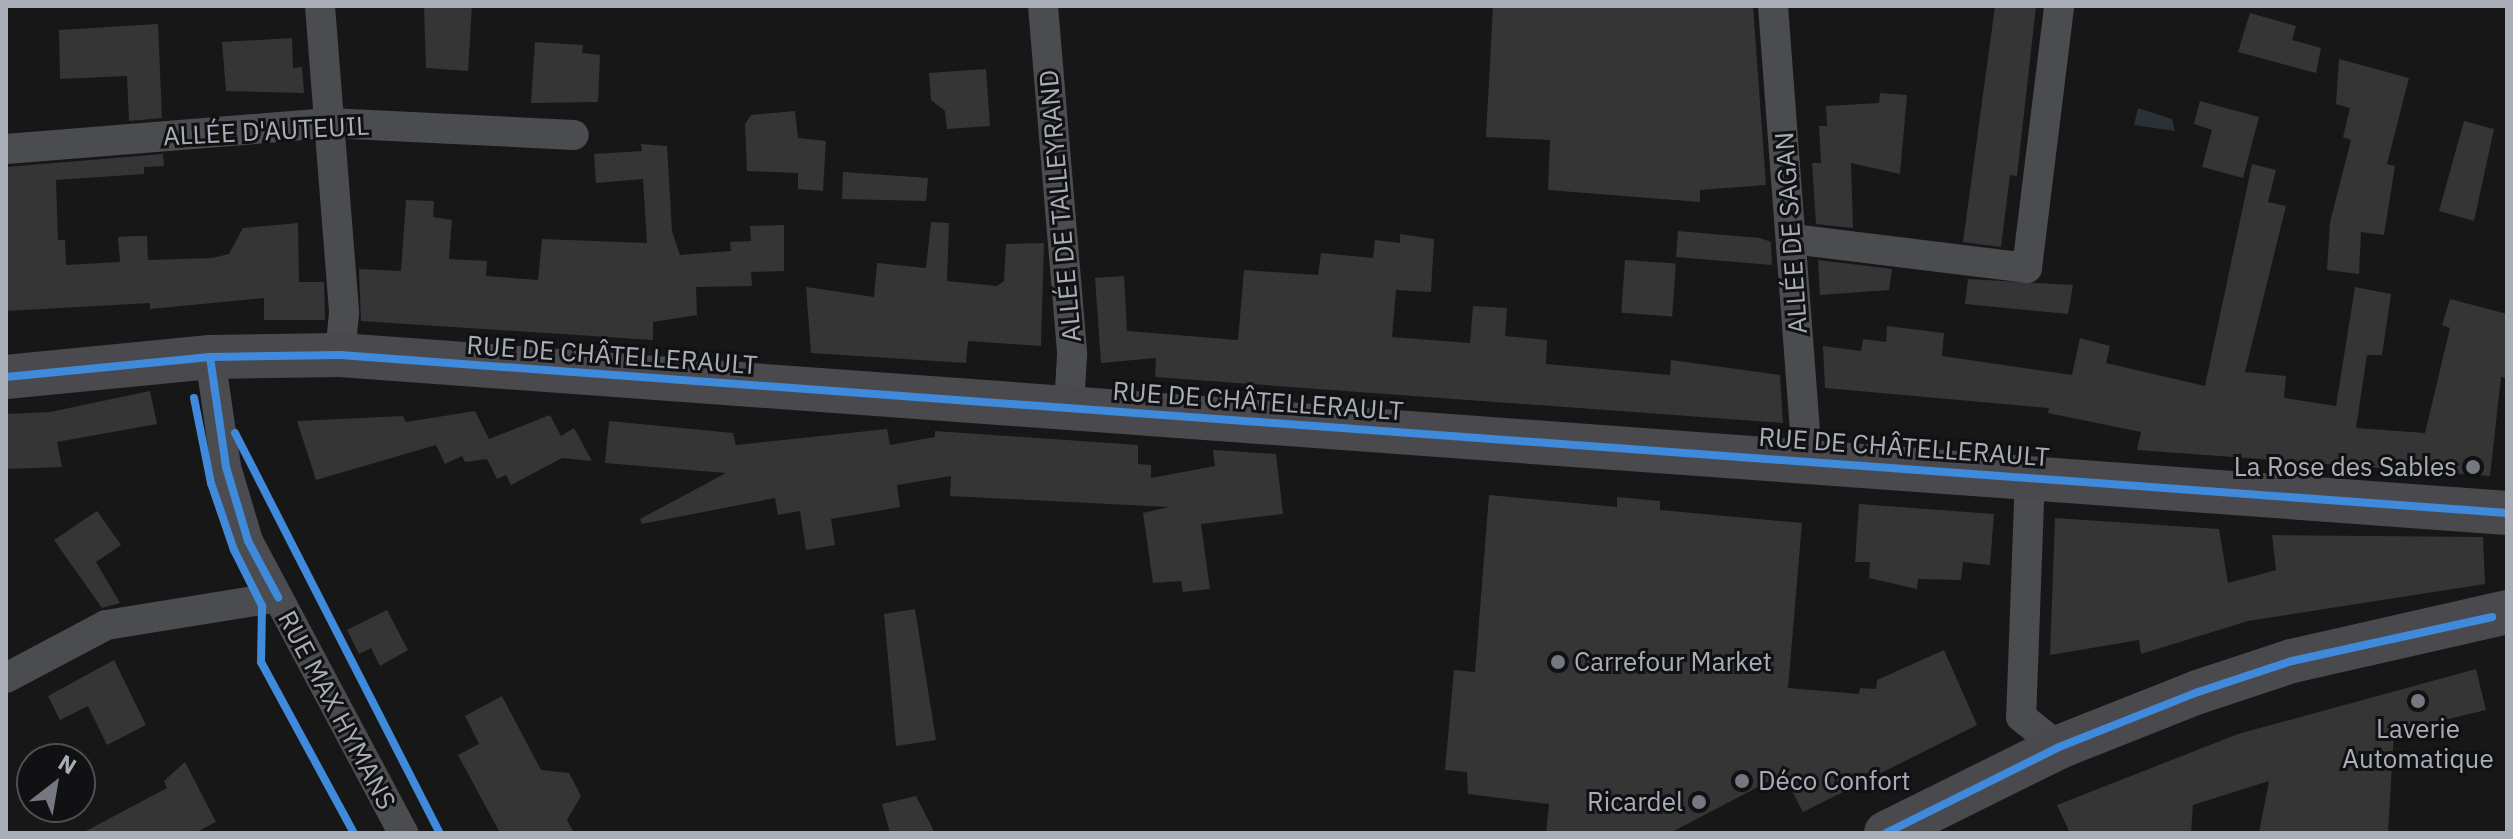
<!DOCTYPE html>
<meta charset="utf-8">
<style>
body{margin:0}
#map{position:relative;width:2513px;height:839px;overflow:hidden;background:#171717;font-family:"IBM Plex Sans",sans-serif}
div>[style]{position:absolute}
.water>*{inset:0;background:#2a3239}
.building>*{inset:0;background:#353536;transform-origin:0 0}
.minor>*{height:30px;margin:-15px;padding:0 15px;transform-origin:15px;border-radius:15px;background:#4b4c50}
.secondary>*{height:44px;margin:-22px;padding:0 22px;transform-origin:22px;border-radius:22px;background:#4a4a4e}
.cycleway>*{height:8px;margin:-4px;padding:0 4px;transform-origin:4px;border-radius:4px;background:#408adc}
.dots>*{width:22px;height:22px;translate:-50% -50%;box-sizing:border-box;border:4px solid #111113;border-radius:50%}
span{translate:-50% -50%;white-space:nowrap;text-align:center;line-height:1.15;-webkit-text-stroke:6px #111113;paint-order:stroke}
.street-label{font-size:26px;color:#a8adb8}
.poi-label{font-size:26px;color:#a8adb8}
.right{translate:-100% -50%;text-align:right}
.left{translate:0 -50%;text-align:left}
.frame{position:absolute;inset:0;border:8px solid #a8adb8;pointer-events:none}
.north{position:absolute;left:16px;top:743px;width:80px;height:80px;box-sizing:border-box;background:#111113;border:2px solid #4d4f55;border-radius:50%;rotate:31deg;font-size:22px;font-weight:700;line-height:32px;text-align:center;color:#a8adb8}
.north::after{content:'';display:block;margin:auto;width:28px;height:36px;background:#757880;clip-path:polygon(50% 0,100% 100%,50% 72%,0 100%)}
</style>
<div id="map">
<div class="water">
<div style="clip-path:polygon(2138px 108px,2172px 119px,2175px 131px,2134px 125px)"></div>
</div>
<div class="building">
<div style="clip-path:polygon(424px 6px,472px 6px,468px 71px,426px 68px)"></div>
<div style="clip-path:polygon(1493px 6px,1753px 6px,1766px 185px,1700px 190px,1700px 202px,1548px 190px,1550px 140px,1486px 137px)"></div>
<div style="clip-path:polygon(1995px 6px,2036px 6px,2017px 176px,2010px 175px,2001px 247px,1963px 242px)"></div>
<div style="clip-path:polygon(2250px 13px,2296px 26px,2292px 40px,2321px 48px,2316px 73px,2238px 52px)"></div>
<div style="clip-path:polygon(158px 24px,162px 118px,129px 121px,127px 76px,60px 79px,59px 30px)"></div>
<div style="clip-path:polygon(292px 38px,293px 68px,302px 67px,304px 93px,226px 91px,222px 42px)"></div>
<div style="clip-path:polygon(535px 42px,583px 45px,582px 53px,600px 55px,598px 102px,531px 103px)"></div>
<div style="clip-path:polygon(2339px 59px,2409px 78px,2387px 164px,2395px 166px,2384px 235px,2361px 232px,2359px 274px,2327px 270px,2330px 222px,2351px 140px,2343px 137px,2350px 108px,2336px 104px)"></div>
<div style="clip-path:polygon(986px 69px,990px 126px,947px 129px,945px 111px,931px 100px,929px 73px)"></div>
<div style="clip-path:polygon(1880px 93px,1907px 95px,1900px 174px,1851px 163px,1853px 228px,1816px 224px,1812px 163px,1821px 163px,1819px 126px,1827px 126px,1826px 106px,1879px 103px)"></div>
<div style="clip-path:polygon(2200px 101px,2259px 117px,2243px 178px,2202px 167px,2212px 130px,2194px 124px)"></div>
<div style="clip-path:polygon(795px 111px,798px 138px,826px 141px,823px 191px,798px 189px,798px 173px,747px 171px,745px 124px,751px 115px)"></div>
<div style="clip-path:polygon(2464px 121px,2494px 129px,2474px 221px,2439px 211px)"></div>
<div style="clip-path:polygon(641px 144px,667px 146px,672px 231px,680px 255px,731px 251px,730px 242px,751px 241px,750px 226px,784px 225px,784px 271px,751px 272px,752px 286px,696px 287px,697px 315px,653px 322px,653px 340px,361px 321px,359px 269px,401px 271px,406px 200px,434px 201px,433px 217px,452px 220px,449px 259px,487px 261px,486px 276px,538px 280px,542px 239px,647px 243px,643px 179px,596px 183px,594px 154px,642px 151px)"></div>
<div style="clip-path:polygon(163px 154px,164px 166px,144px 167px,144px 174px,56px 180px,58px 240px,65px 240px,66px 265px,120px 262px,118px 237px,135px 236px,147px 236px,148px 260px,212px 258px,229px 254px,243px 228px,298px 223px,299px 282px,324px 282px,325px 320px,264px 320px,264px 298px,150px 309px,150px 303px,6px 311px,6px 167px)"></div>
<div style="clip-path:polygon(2252px 164px,2276px 170px,2268px 202px,2286px 206px,2245px 372px,2286px 376px,2284px 398px,2336px 406px,2355px 287px,2391px 294px,2382px 355px,2367px 355px,2356px 428px,2425px 433px,2450px 328px,2442px 325px,2450px 299px,2507px 314px,2507px 378px,2501px 377px,2490px 476px,2137px 450px,2141px 432px,2048px 413px,2049px 408px,1825px 388px,1823px 346px,1861px 351px,1863px 339px,1886px 342px,1887px 326px,1944px 333px,1942px 356px,2072px 375px,2080px 338px,2110px 346px,2106px 363px,2205px 386px)"></div>
<div style="clip-path:polygon(843px 172px,928px 178px,926px 201px,842px 199px)"></div>
<div style="clip-path:polygon(931px 222px,949px 223px,947px 281px,997px 286px,1004px 281px,1006px 244px,1044px 243px,1041px 346px,968px 341px,966px 363px,811px 353px,806px 287px,874px 297px,877px 263px,926px 268px)"></div>
<div style="clip-path:polygon(1678px 231px,1760px 238px,1771px 242px,1772px 265px,1676px 257px)"></div>
<div style="clip-path:polygon(1400px 234px,1434px 239px,1431px 292px,1396px 290px,1392px 337px,1470px 343px,1473px 306px,1507px 308px,1505px 336px,1547px 340px,1546px 364px,1670px 375px,1671px 360px,1780px 375px,1783px 423px,1155px 377px,1156px 358px,1101px 363px,1095px 278px,1124px 276px,1127px 331px,1238px 340px,1244px 270px,1318px 275px,1321px 253px,1373px 258px,1375px 240px,1400px 243px)"></div>
<div style="left:1625px;top:260px;width:51px;height:53px;rotate:4deg"></div>
<div style="clip-path:polygon(1818px 260px,1892px 269px,1889px 290px,1820px 295px)"></div>
<div style="clip-path:polygon(1968px 279px,2073px 285px,2068px 314px,1965px 304px)"></div>
<div style="clip-path:polygon(150px 391px,157px 424px,57px 442px,62px 467px,6px 469px,6px 414px,50px 412px)"></div>
<div style="clip-path:polygon(475px 411px,489px 439px,550px 415px,561px 436px,574px 428px,592px 461px,562px 458px,511px 485px,506px 475px,497px 479px,487px 459px,465px 462px,462px 456px,445px 464px,436px 445px,316px 480px,297px 421px,403px 416px,406px 422px)"></div>
<div style="clip-path:polygon(609px 421px,733px 433px,736px 445px,887px 429px,890px 445px,935px 437px,935px 431px,1138px 445px,1138px 464px,1151px 465px,1151px 478px,1215px 466px,1213px 450px,1276px 454px,1283px 514px,1201px 524px,1210px 589px,1183px 592px,1181px 581px,1153px 583px,1143px 513px,1169px 507px,950px 496px,951px 476px,897px 485px,900px 507px,831px 519px,835px 545px,806px 550px,800px 511px,778px 515px,775px 498px,642px 524px,640px 519px,726px 473px,605px 463px)"></div>
<div style="clip-path:polygon(1489px 495px,1617px 507px,1617px 497px,1660px 501px,1660px 510px,1802px 523px,1788px 688px,1859px 694px,1860px 688px,1876px 689px,1877px 680px,1944px 650px,1977px 725px,1803px 812px,1783px 774px,1670px 833px,1546px 833px,1549px 804px,1468px 794px,1467px 772px,1445px 770px,1454px 670px,1475px 672px)"></div>
<div style="clip-path:polygon(1859px 504px,1994px 514px,1990px 565px,1963px 562px,1961px 580px,1918px 579px,1917px 589px,1869px 578px,1870px 562px,1855px 562px)"></div>
<div style="clip-path:polygon(97px 511px,121px 545px,96px 562px,120px 603px,102px 608px,54px 540px)"></div>
<div style="clip-path:polygon(2055px 518px,2219px 529px,2228px 583px,2276px 570px,2272px 535px,2483px 537px,2485px 584px,2248px 621px,2141px 654px,2139px 640px,2050px 655px)"></div>
<div style="clip-path:polygon(915px 609px,936px 740px,896px 746px,884px 614px)"></div>
<div style="clip-path:polygon(387px 610px,408px 650px,380px 666px,371px 648px,359px 654px,347px 630px)"></div>
<div style="clip-path:polygon(114px 660px,146px 725px,107px 745px,88px 706px,60px 720px,48px 696px)"></div>
<div style="clip-path:polygon(2476px 669px,2486px 710px,2394px 732px,2388px 833px,2259px 833px,2269px 781px,2193px 805px,2191px 833px,2070px 833px,2057px 805px,2238px 734px)"></div>
<div style="clip-path:polygon(502px 696px,541px 770px,569px 773px,581px 796px,567px 820px,574px 833px,500px 833px,458px 755px,479px 744px,465px 716px)"></div>
<div style="clip-path:polygon(185px 762px,216px 822px,195px 833px,82px 833px,167px 788px,164px 781px)"></div>
<div style="clip-path:polygon(916px 796px,935px 833px,890px 833px,882px 804px)"></div>
</div>
<div class="minor">
<div style="left:320px;top:6px;width:308px;rotate:85.5deg"></div>
<div style="left:344px;top:313px;width:42px;rotate:95.4deg"></div>
<div style="left:1043px;top:6px;width:350px;rotate:85.2deg"></div>
<div style="left:1072px;top:355px;width:52px;rotate:93.3deg"></div>
<div style="left:1773px;top:6px;width:454px;rotate:85.7deg"></div>
<div style="left:6px;top:149px;width:324px;rotate:-4.6deg"></div>
<div style="left:329px;top:123px;width:245px;rotate:2.8deg"></div>
<div style="left:1792px;top:239px;width:237px;rotate:7deg"></div>
<div style="left:2027px;top:268px;width:264px;rotate:-83deg"></div>
<div style="left:210px;top:357px;width:111px;rotate:81.7deg"></div>
<div style="left:226px;top:467px;width:77px;rotate:73.4deg"></div>
<div style="left:248px;top:541px;width:331px;rotate:62deg"></div>
<div style="left:2030px;top:475px;width:242px;rotate:92.1deg"></div>
<div style="left:2021px;top:717px;width:48px;rotate:38.3deg"></div>
<div style="left:6px;top:678px;width:113px;rotate:-27.9deg"></div>
<div style="left:106px;top:625px;width:174px;rotate:-9.2deg"></div>
</div>
<div class="secondary">
<div style="left:6px;top:377px;width:205px;rotate:-5.6deg"></div>
<div style="left:210px;top:357px;width:130px;rotate:-0.9deg"></div>
<div style="left:340px;top:355px;width:2173px;rotate:4.17deg"></div>
<div style="left:1886px;top:833px;width:193px;rotate:-26.4deg"></div>
<div style="left:2059px;top:747px;width:149px;rotate:-21.6deg"></div>
<div style="left:2198px;top:692px;width:99px;rotate:-18.3deg"></div>
<div style="left:2292px;top:661px;width:221px;rotate:-12.8deg"></div>
</div>
<div class="cycleway">
<div style="left:210px;top:357px;width:111px;rotate:81.7deg"></div>
<div style="left:226px;top:467px;width:77px;rotate:73.4deg"></div>
<div style="left:248px;top:541px;width:64px;rotate:61.8deg"></div>
<div style="left:6px;top:377px;width:205px;rotate:-5.6deg"></div>
<div style="left:210px;top:357px;width:130px;rotate:-0.9deg"></div>
<div style="left:340px;top:355px;width:2173px;rotate:4.17deg"></div>
<div style="left:194px;top:398px;width:87px;rotate:78.7deg"></div>
<div style="left:211px;top:483px;width:71px;rotate:71.1deg"></div>
<div style="left:234px;top:550px;width:63px;rotate:63.4deg"></div>
<div style="left:262px;top:606px;width:56px;rotate:91deg"></div>
<div style="left:261px;top:662px;width:195px;rotate:61.5deg"></div>
<div style="left:235px;top:433px;width:449px;rotate:62.9deg"></div>
<div style="left:1886px;top:833px;width:193px;rotate:-26.4deg"></div>
<div style="left:2059px;top:747px;width:149px;rotate:-21.6deg"></div>
<div style="left:2198px;top:692px;width:99px;rotate:-18.3deg"></div>
<div style="left:2292px;top:661px;width:205px;rotate:-12.4deg"></div>
</div>
<div class="dots">
<div style="left:2473px;top:467px;background:#757880"></div>
<div style="left:1558px;top:662px;background:#757880"></div>
<div style="left:2418px;top:701px;background:#757880"></div>
<div style="left:1742px;top:781px;background:#757880"></div>
<div style="left:1699px;top:802px;background:#757880"></div>
</div>
<div class="street-label">
<span style="left:266px;top:131px;rotate:-3deg">ALLÉE D'AUTEUIL</span>
<span style="left:1060px;top:206px;rotate:-95deg">ALLÉE DE TALLEYRAND</span>
<span style="left:1791px;top:233px;rotate:-94deg">ALLÉE DE SAGAN</span>
<span style="left:612px;top:355px;rotate:4deg">RUE DE CHÂTELLERAULT</span>
<span style="left:1258px;top:401px;rotate:4deg">RUE DE CHÂTELLERAULT</span>
<span style="left:1904px;top:447px;rotate:4deg">RUE DE CHÂTELLERAULT</span>
<span style="left:337px;top:710px;rotate:62deg">RUE MAX HYMANS</span>
</div>
<div class="poi-label">
<span class="right" style="left:2457px;top:467px">La Rose des Sables</span>
<span class="left" style="left:1574px;top:662px">Carrefour Market</span>
<span style="left:2418px;top:744px">Laverie<br>Automatique</span>
<span class="left" style="left:1758px;top:781px">Déco Confort</span>
<span class="right" style="left:1683px;top:802px">Ricardel</span>
</div>
<div class="frame"></div>
<div class="north">N</div>
</div>
